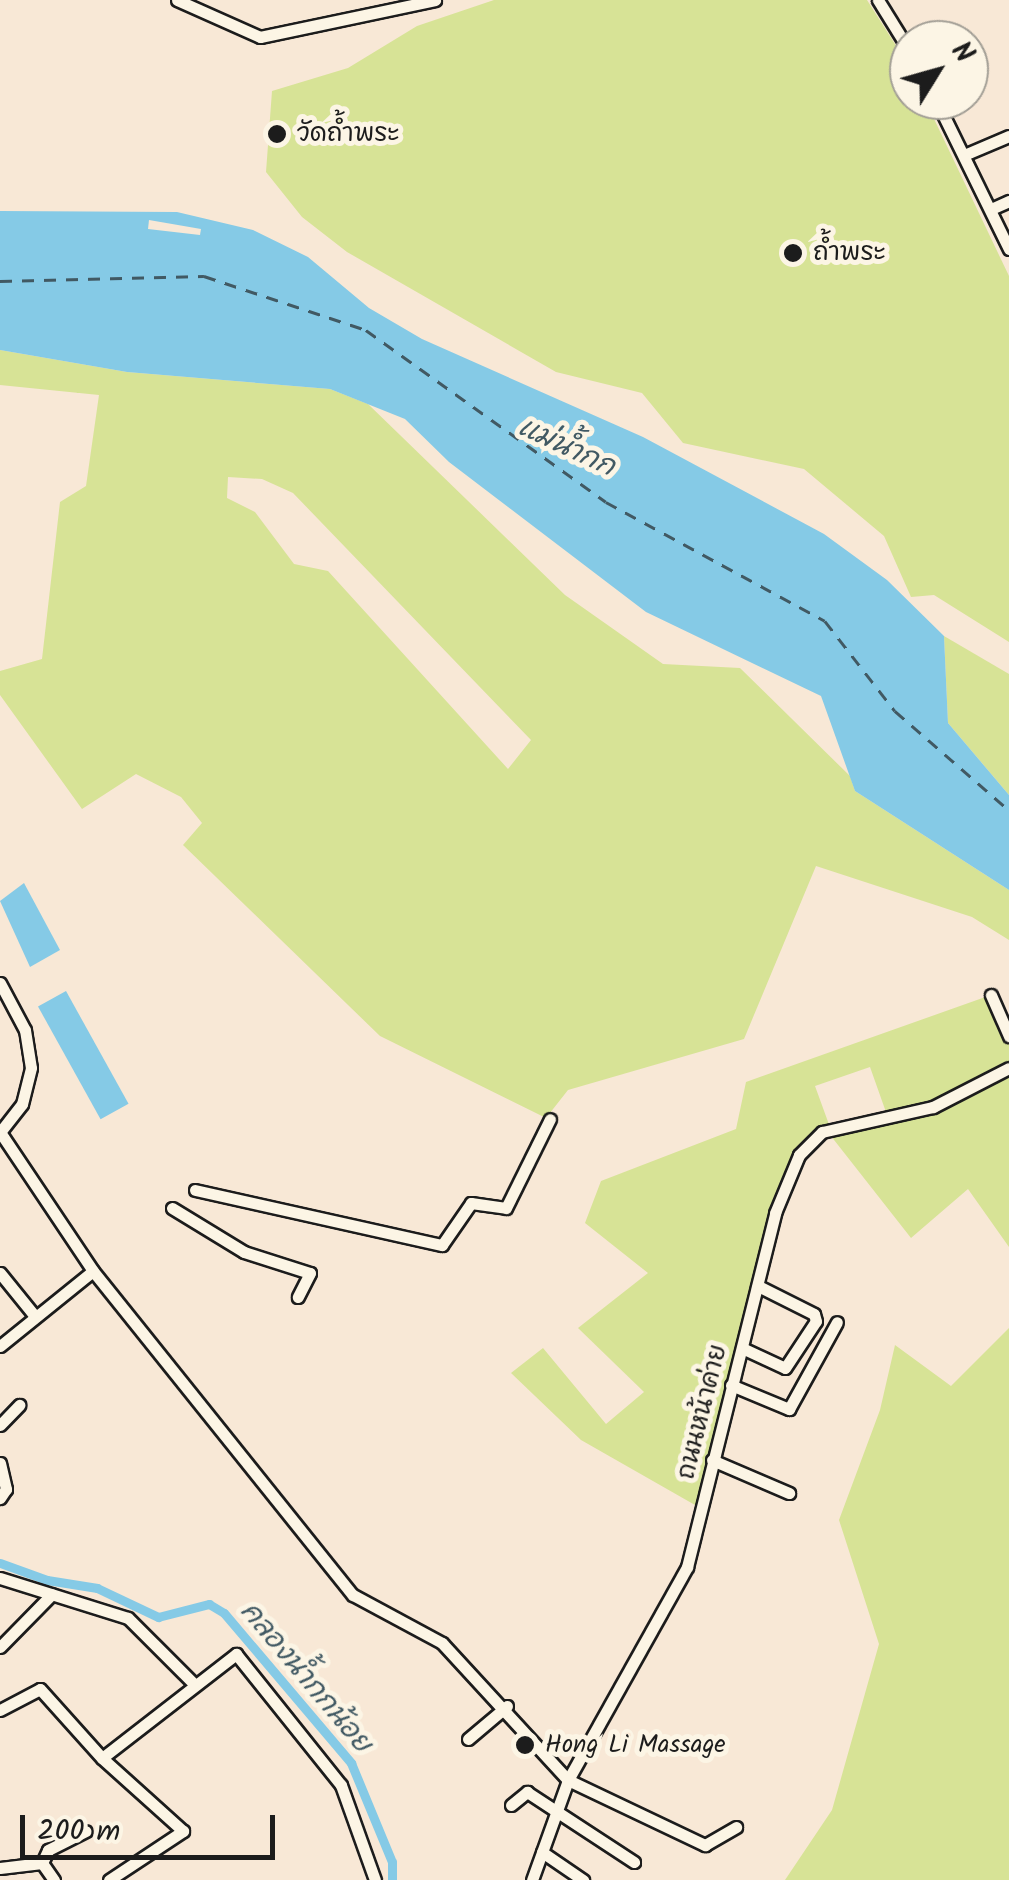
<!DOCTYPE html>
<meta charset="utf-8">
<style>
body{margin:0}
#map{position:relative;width:1009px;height:1880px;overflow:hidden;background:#f8e8d6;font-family:Kalam,"Playpen Sans Thai",sans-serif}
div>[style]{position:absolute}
.green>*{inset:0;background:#d7e396}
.water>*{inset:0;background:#85cae6;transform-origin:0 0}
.pier>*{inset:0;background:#f8e8d6}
.canal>*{height:9px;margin:-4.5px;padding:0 4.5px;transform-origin:4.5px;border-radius:4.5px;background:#85cae6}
.ferry>*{height:2.5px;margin-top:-1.25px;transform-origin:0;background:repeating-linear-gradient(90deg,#415963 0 12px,transparent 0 22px)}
.roads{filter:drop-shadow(2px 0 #1c1c1c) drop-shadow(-2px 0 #1c1c1c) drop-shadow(0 2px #1c1c1c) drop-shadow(0 -2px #1c1c1c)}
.minor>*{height:11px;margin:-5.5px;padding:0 5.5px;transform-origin:5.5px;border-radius:5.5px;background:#fcf5e5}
.dots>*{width:28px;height:28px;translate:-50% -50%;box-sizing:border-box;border:5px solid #fcf5e5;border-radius:50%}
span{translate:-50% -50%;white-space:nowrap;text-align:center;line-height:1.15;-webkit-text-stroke:10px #fcf5e5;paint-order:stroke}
.poi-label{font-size:25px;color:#1c1c1c}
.left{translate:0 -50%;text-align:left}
.street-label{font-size:25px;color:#1c1c1c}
.water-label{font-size:28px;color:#415963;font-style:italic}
.north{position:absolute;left:889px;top:20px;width:100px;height:100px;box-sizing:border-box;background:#fcf5e5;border:2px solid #a29e95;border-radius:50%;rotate:53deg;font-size:28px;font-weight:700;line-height:40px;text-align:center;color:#1c1c1c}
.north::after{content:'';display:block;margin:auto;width:35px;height:45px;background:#1c1c1c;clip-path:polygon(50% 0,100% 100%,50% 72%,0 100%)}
.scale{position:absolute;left:20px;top:1815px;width:255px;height:45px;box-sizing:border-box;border:5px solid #1c1c1c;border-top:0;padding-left:12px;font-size:30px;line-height:35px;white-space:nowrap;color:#1c1c1c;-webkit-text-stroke:8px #fcf5e5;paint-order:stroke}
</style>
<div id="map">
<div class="green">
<div style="clip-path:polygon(494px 0,867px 0,909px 66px,909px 100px,925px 100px,1009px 276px,1009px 642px,934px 595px,911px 597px,884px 536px,804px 469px,683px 443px,642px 393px,556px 372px,347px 252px,302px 217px,266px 172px,272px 91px,348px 68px,417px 26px)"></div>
<div style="clip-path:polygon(evenodd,0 350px,127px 372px,330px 389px,368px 404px,565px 595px,663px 664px,740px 668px,850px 776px,855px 791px,1009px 890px,1009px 940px,972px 917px,816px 866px,744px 1039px,568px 1090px,546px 1118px,380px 1036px,183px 845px,202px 823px,181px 797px,136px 774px,82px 809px,0 695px,0 671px,42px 659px,60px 502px,86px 486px,99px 395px,0 385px,0 350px,228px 477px,262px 479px,293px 493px,531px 740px,508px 769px,328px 571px,294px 564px,255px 512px,227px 498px,228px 477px)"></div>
<div style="clip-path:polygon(944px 636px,1009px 674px,1009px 795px,948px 723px)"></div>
<div style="clip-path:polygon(evenodd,991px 995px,1009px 1036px,1009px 1247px,968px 1189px,911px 1238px,827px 1131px,799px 1155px,702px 1509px,581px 1440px,511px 1373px,543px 1348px,606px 1424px,644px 1392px,578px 1328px,648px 1273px,585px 1223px,601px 1181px,736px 1129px,746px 1082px,991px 995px,870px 1067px,887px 1115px,831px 1130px,815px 1086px,870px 1067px)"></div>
<div style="clip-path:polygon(1009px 1328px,1009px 1880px,785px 1880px,832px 1810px,879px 1644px,839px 1520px,880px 1410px,895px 1345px,951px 1386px)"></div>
</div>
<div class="water">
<div style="clip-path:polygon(0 211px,177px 212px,253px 230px,308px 257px,369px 308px,422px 339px,643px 437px,824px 534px,887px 580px,944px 636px,948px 723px,1009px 795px,1009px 890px,855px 791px,821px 696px,646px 612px,449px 462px,405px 419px,330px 389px,127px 372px,0 350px)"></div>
<div style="clip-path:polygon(24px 883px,60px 950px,30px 967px,0 901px)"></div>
<div style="left:66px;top:991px;width:129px;height:32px;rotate:61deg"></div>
</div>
<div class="pier">
<div style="clip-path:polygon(149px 220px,201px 229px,200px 235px,148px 229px)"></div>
</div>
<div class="canal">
<div style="left:0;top:1563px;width:50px;rotate:19.9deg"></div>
<div style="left:47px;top:1580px;width:51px;rotate:9.1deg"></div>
<div style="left:97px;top:1588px;width:68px;rotate:25.4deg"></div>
<div style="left:158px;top:1617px;width:53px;rotate:-14.3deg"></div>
<div style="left:209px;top:1604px;width:17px;rotate:31deg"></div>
<div style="left:224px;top:1613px;width:197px;rotate:49.7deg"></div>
<div style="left:351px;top:1763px;width:107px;rotate:67.5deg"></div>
<div style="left:392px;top:1862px;width:18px;rotate:90deg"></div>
</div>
<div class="ferry">
<div style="left:0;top:281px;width:204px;rotate:-1.4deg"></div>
<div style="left:204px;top:276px;width:171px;rotate:18.4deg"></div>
<div style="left:366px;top:330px;width:295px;rotate:35.6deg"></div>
<div style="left:606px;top:502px;width:249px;rotate:28.5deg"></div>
<div style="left:825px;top:621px;width:114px;rotate:52.1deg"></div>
<div style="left:895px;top:711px;width:151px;rotate:41deg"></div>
</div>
<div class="roads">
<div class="minor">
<div style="left:177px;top:0;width:91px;rotate:24deg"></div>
<div style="left:260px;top:37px;width:179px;rotate:-11.9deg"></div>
<div style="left:878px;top:0;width:59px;rotate:58.2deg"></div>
<div style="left:936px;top:100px;width:166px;rotate:63.9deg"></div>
<div style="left:964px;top:155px;width:49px;rotate:-22.9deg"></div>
<div style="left:991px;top:209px;width:20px;rotate:-24deg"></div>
<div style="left:0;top:983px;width:53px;rotate:62deg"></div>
<div style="left:25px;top:1030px;width:38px;rotate:81deg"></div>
<div style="left:31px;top:1068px;width:37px;rotate:104deg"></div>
<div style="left:22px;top:1104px;width:36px;rotate:128deg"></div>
<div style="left:991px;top:995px;width:45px;rotate:66.3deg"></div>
<div style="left:0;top:1132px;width:167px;rotate:56.2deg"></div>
<div style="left:93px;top:1271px;width:415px;rotate:51.3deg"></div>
<div style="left:353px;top:1595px;width:101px;rotate:28.3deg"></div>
<div style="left:442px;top:1643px;width:186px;rotate:47.4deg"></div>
<div style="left:568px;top:1780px;width:152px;rotate:25.4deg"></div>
<div style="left:705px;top:1845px;width:36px;rotate:-30deg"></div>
<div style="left:195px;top:1190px;width:253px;rotate:12.6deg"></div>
<div style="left:442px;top:1245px;width:51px;rotate:-55.4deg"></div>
<div style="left:471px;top:1203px;width:35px;rotate:8deg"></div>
<div style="left:506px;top:1208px;width:99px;rotate:-63.7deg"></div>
<div style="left:172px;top:1208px;width:84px;rotate:31.4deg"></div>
<div style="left:244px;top:1252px;width:69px;rotate:17.7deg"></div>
<div style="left:310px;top:1273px;width:27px;rotate:117deg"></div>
<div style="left:0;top:1273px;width:54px;rotate:51deg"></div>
<div style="left:0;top:1346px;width:119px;rotate:-38.9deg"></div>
<div style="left:742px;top:1348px;width:47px;rotate:24.9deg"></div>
<div style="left:785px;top:1368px;width:56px;rotate:-56.6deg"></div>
<div style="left:816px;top:1321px;width:7px;rotate:-106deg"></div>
<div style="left:814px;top:1314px;width:63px;rotate:-153.4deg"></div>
<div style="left:731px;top:1385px;width:63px;rotate:22.5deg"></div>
<div style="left:789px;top:1409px;width:99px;rotate:-61.1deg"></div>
<div style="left:0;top:1425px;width:28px;rotate:-46deg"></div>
<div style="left:712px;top:1460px;width:84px;rotate:23.2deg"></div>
<div style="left:0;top:1463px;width:27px;rotate:77deg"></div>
<div style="left:6px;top:1489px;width:11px;rotate:124deg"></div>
<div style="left:0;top:1578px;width:134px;rotate:17.4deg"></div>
<div style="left:128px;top:1618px;width:92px;rotate:45deg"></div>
<div style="left:0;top:1647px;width:74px;rotate:-45.5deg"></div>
<div style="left:0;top:1710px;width:45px;rotate:-27.7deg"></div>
<div style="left:40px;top:1689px;width:93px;rotate:48.1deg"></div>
<div style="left:468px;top:1739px;width:51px;rotate:-40.2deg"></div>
<div style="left:511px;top:1805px;width:21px;rotate:-39deg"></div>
<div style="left:527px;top:1792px;width:128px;rotate:33.2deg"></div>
<div style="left:542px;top:1852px;width:50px;rotate:34.3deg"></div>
<div style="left:42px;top:1863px;width:14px;rotate:-65deg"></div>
<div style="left:48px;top:1850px;width:42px;rotate:-26.6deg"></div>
<div style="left:0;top:1868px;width:42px;rotate:-6.8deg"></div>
<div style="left:42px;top:1863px;width:21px;rotate:55deg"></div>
<div style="left:109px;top:1880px;width:89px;rotate:-33.5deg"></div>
<div style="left:183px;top:1831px;width:109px;rotate:-138deg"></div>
<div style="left:102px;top:1758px;width:170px;rotate:-37.8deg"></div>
<div style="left:236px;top:1654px;width:168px;rotate:51.3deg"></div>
<div style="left:341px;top:1785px;width:101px;rotate:70.3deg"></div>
<div style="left:532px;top:1880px;width:106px;rotate:-70.2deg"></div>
<div style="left:568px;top:1780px;width:244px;rotate:-60.8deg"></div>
<div style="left:687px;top:1567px;width:365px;rotate:-76deg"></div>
<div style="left:775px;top:1213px;width:63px;rotate:-67.5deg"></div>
<div style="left:799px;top:1155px;width:33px;rotate:-45deg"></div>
<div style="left:822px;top:1132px;width:114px;rotate:-12.7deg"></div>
<div style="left:933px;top:1107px;width:85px;rotate:-27.2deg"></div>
</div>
</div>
<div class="dots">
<div style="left:277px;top:134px;background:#1c1c1c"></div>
<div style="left:793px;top:253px;background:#1c1c1c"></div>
<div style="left:525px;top:1745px;background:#1c1c1c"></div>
</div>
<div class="poi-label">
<span class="left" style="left:297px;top:134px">วัดถ้ำพระ</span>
<span class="left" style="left:813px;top:253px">ถ้ำพระ</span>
<span class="left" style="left:545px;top:1745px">Hong Li Massage</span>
</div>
<div class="street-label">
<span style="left:703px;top:1412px;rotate:-76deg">ถนนหน้าค่าย</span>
</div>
<div class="water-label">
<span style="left:566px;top:448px;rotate:25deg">แม่น้ำกก</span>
<span style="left:305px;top:1678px;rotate:50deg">คลองน้ำกกน้อย</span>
</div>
<div class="north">N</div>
<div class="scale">200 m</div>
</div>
